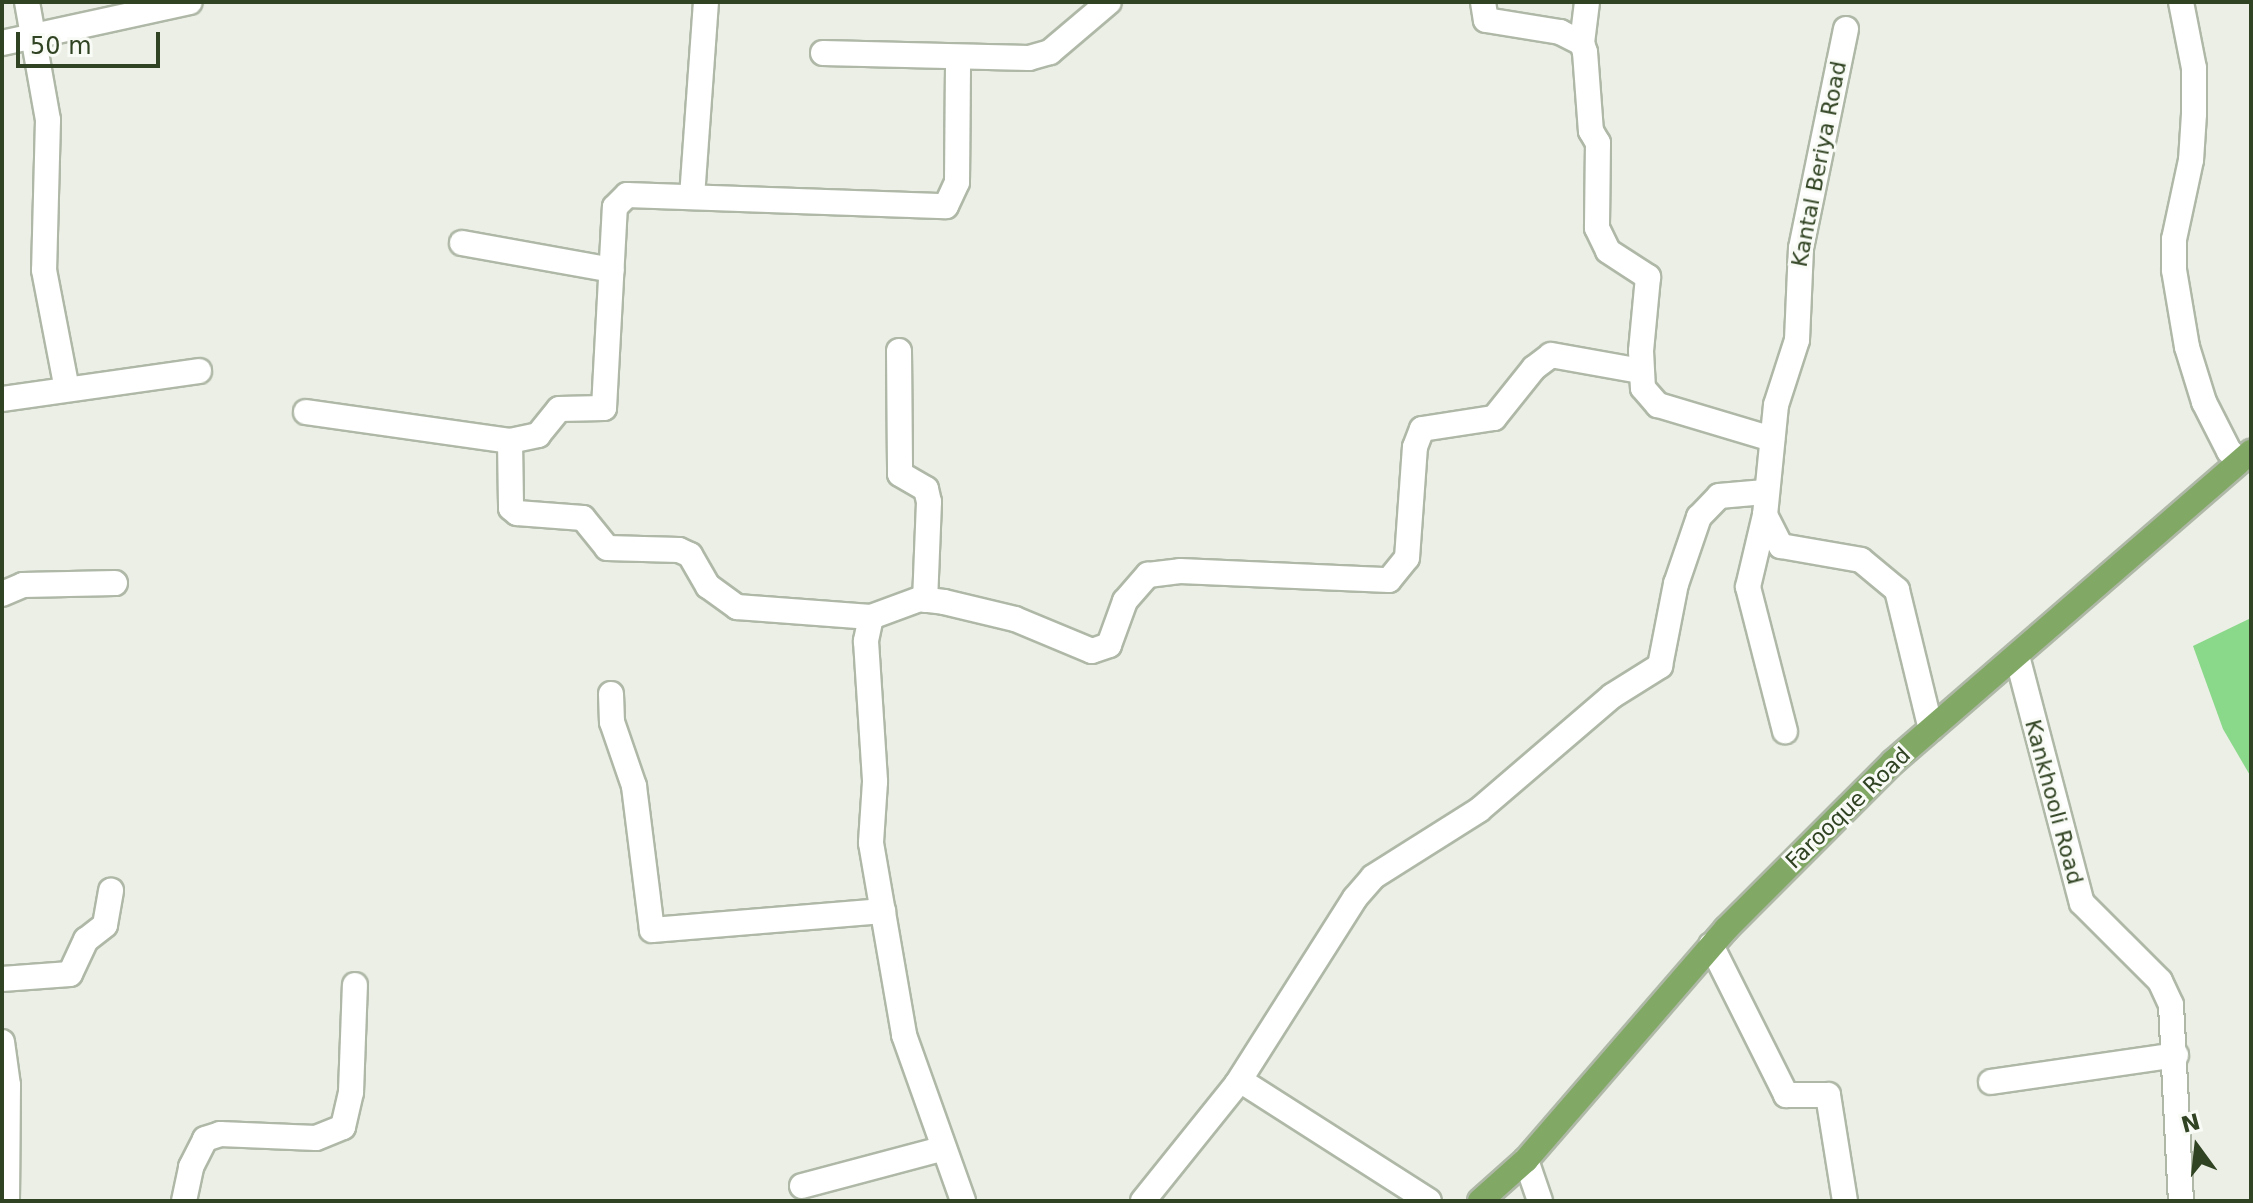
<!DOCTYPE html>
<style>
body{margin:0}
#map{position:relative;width:2253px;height:1203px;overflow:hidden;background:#ebefe5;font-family:"DejaVu Sans",sans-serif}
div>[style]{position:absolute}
.water>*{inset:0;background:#8ad889}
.roads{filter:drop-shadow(2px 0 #afb8a7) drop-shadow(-2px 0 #afb8a7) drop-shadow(0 2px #afb8a7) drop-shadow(0 -2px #afb8a7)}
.minor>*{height:24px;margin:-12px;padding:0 12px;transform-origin:12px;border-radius:12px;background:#fff}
.major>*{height:24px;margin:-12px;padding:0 12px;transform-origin:12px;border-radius:12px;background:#82a866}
span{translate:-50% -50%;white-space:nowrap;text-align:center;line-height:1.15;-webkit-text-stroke:6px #f9fbf6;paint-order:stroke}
.street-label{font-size:22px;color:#304322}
.frame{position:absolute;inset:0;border:4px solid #304322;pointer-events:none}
.north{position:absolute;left:2157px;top:1107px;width:80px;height:80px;-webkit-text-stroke:6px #f9fbf6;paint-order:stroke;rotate:345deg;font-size:22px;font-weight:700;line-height:32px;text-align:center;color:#304322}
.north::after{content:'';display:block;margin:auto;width:28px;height:36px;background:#304322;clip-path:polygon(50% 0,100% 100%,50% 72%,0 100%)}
.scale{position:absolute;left:16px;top:32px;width:144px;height:36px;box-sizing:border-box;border:4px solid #304322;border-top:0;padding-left:10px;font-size:24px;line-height:28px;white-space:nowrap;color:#304322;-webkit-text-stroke:6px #f9fbf6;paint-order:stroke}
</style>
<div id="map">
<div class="water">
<div style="clip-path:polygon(2251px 618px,2251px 777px,2223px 729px,2193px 646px)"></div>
</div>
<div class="roads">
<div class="minor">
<div style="left:27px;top:2px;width:120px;rotate:79.9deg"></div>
<div style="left:48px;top:120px;width:150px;rotate:91.5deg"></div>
<div style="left:44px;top:270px;width:121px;rotate:79.1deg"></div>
<div style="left:1483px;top:2px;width:18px;rotate:81deg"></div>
<div style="left:1486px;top:20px;width:75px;rotate:9.2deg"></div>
<div style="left:1560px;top:32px;width:25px;rotate:27deg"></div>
<div style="left:1582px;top:43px;width:9px;rotate:72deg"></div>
<div style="left:1585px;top:52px;width:79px;rotate:85.7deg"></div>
<div style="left:1591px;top:131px;width:14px;rotate:60deg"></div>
<div style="left:1598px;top:143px;width:85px;rotate:90.7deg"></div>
<div style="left:1597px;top:228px;width:25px;rotate:64deg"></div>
<div style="left:1608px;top:251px;width:48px;rotate:33deg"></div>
<div style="left:1648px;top:277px;width:74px;rotate:95.4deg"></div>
<div style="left:1641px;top:351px;width:37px;rotate:87deg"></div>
<div style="left:1643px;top:388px;width:23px;rotate:49deg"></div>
<div style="left:1658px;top:405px;width:119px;rotate:16.6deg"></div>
<div style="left:2181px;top:2px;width:67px;rotate:78.9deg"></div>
<div style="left:2194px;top:68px;width:46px;rotate:90deg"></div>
<div style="left:2194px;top:114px;width:46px;rotate:93.7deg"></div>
<div style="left:2191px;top:160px;width:81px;rotate:102.1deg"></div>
<div style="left:2174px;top:239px;width:31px;rotate:90deg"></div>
<div style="left:2174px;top:270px;width:78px;rotate:80.4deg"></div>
<div style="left:2187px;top:347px;width:58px;rotate:72.8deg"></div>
<div style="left:2204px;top:402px;width:55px;rotate:63deg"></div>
<div style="left:2229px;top:451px;width:15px;rotate:42deg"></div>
<div style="left:1846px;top:29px;width:224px;rotate:101.6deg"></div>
<div style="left:1801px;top:248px;width:92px;rotate:92.5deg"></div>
<div style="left:1797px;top:340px;width:68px;rotate:107.9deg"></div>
<div style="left:1776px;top:405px;width:111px;rotate:95.7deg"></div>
<div style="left:1765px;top:515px;width:35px;rotate:63deg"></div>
<div style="left:1781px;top:546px;width:81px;rotate:9.9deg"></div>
<div style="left:1861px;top:560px;width:47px;rotate:39.8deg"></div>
<div style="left:1897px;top:590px;width:143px;rotate:76.3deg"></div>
<div style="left:2px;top:43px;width:192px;rotate:-12.3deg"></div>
<div style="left:1582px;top:43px;width:41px;rotate:-83deg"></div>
<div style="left:823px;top:53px;width:206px;rotate:1.4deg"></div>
<div style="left:1029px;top:58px;width:22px;rotate:-16deg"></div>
<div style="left:1050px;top:52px;width:77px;rotate:-40.3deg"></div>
<div style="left:692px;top:197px;width:196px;rotate:-85.9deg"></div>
<div style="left:462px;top:243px;width:152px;rotate:10.2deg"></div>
<div style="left:899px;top:351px;width:123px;rotate:89.5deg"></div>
<div style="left:900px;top:474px;width:30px;rotate:30deg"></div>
<div style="left:926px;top:489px;width:13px;rotate:77deg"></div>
<div style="left:929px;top:502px;width:98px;rotate:92.3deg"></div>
<div style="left:2px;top:399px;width:199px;rotate:-8.1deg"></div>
<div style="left:306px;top:412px;width:206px;rotate:8.1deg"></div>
<div style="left:510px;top:441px;width:67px;rotate:89.1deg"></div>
<div style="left:511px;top:508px;width:8px;rotate:40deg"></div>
<div style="left:517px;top:513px;width:66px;rotate:4.3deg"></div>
<div style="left:583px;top:518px;width:38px;rotate:51deg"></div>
<div style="left:607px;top:548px;width:72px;rotate:1.6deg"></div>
<div style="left:679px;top:550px;width:12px;rotate:24deg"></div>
<div style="left:690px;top:555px;width:36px;rotate:60deg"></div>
<div style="left:708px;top:586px;width:36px;rotate:36deg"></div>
<div style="left:737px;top:607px;width:134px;rotate:4.3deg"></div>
<div style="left:871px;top:617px;width:52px;rotate:-20.2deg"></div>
<div style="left:920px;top:599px;width:24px;rotate:7deg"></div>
<div style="left:944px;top:602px;width:73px;rotate:13.5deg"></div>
<div style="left:1015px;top:619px;width:83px;rotate:22.6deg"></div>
<div style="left:1092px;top:651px;width:18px;rotate:-19deg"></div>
<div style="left:1109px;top:645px;width:47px;rotate:-70deg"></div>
<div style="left:1125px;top:601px;width:35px;rotate:-49deg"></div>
<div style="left:1148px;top:575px;width:32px;rotate:-7deg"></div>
<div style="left:1180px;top:571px;width:209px;rotate:2.5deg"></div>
<div style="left:1389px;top:580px;width:28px;rotate:-51deg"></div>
<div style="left:1407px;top:558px;width:111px;rotate:-85.9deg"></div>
<div style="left:1415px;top:447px;width:19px;rotate:-69deg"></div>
<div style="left:1422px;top:429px;width:73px;rotate:-8.7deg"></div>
<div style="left:1494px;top:418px;width:64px;rotate:-51.3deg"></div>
<div style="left:1534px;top:368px;width:21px;rotate:-37deg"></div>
<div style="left:1551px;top:355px;width:91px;rotate:10.1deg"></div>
<div style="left:510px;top:441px;width:29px;rotate:-12deg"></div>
<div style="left:538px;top:435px;width:33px;rotate:-51deg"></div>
<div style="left:559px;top:409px;width:45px;rotate:-1.3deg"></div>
<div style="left:604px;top:408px;width:201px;rotate:-86.9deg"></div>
<div style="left:615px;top:207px;width:17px;rotate:-45deg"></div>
<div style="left:627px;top:195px;width:319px;rotate:2deg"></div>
<div style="left:946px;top:206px;width:26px;rotate:-65deg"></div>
<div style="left:957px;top:182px;width:124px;rotate:-89.5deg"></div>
<div style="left:1765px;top:515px;width:74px;rotate:103.3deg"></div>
<div style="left:1748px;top:587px;width:149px;rotate:75.6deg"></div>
<div style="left:2px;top:594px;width:23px;rotate:-23deg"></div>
<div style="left:23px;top:585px;width:92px;rotate:-1.2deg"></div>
<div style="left:871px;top:617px;width:25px;rotate:102deg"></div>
<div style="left:866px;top:641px;width:141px;rotate:86.3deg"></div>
<div style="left:875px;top:782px;width:61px;rotate:93.8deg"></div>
<div style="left:871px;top:843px;width:195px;rotate:80.2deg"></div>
<div style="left:904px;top:1035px;width:176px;rotate:70.4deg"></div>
<div style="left:2017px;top:656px;width:255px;rotate:75.3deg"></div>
<div style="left:2082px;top:903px;width:110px;rotate:45deg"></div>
<div style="left:2160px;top:981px;width:26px;rotate:65deg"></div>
<div style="left:2171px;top:1005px;width:196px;rotate:87.1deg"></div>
<div style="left:611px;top:694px;width:28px;rotate:88deg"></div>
<div style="left:612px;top:722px;width:68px;rotate:71deg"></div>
<div style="left:634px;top:786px;width:145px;rotate:82.9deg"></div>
<div style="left:652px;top:930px;width:232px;rotate:-4.7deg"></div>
<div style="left:1711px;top:945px;width:168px;rotate:63.4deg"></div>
<div style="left:1786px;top:1095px;width:42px"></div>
<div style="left:1828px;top:1095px;width:107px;rotate:80.9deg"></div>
<div style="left:2px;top:979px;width:68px;rotate:-4.2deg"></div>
<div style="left:70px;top:974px;width:38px;rotate:-65deg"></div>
<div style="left:86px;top:940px;width:24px;rotate:-38deg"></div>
<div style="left:105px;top:925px;width:35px;rotate:-80deg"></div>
<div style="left:2px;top:1042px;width:43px;rotate:82.1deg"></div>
<div style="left:8px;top:1085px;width:116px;rotate:90.5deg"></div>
<div style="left:1991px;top:1082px;width:187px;rotate:-8.3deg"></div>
<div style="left:1237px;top:1084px;width:220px;rotate:-57.6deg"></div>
<div style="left:1355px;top:898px;width:28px;rotate:-49deg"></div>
<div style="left:1373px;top:877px;width:125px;rotate:-32.3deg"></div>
<div style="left:1479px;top:810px;width:175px;rotate:-40.6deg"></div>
<div style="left:1612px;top:696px;width:57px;rotate:-32deg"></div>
<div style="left:1660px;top:666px;width:84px;rotate:-79deg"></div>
<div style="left:1676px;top:584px;width:71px;rotate:-71.1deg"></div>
<div style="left:1699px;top:517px;width:29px;rotate:-46deg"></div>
<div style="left:1719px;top:496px;width:46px;rotate:-5deg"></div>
<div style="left:1526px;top:1160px;width:43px;rotate:71.1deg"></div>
<div style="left:802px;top:1186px;width:144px;rotate:-14.9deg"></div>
<div style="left:184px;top:1201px;width:35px;rotate:-78deg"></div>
<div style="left:191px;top:1167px;width:31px;rotate:-63deg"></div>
<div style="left:205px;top:1139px;width:16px;rotate:-18deg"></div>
<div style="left:220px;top:1134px;width:96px;rotate:2.4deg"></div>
<div style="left:316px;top:1138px;width:29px;rotate:-22deg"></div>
<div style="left:343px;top:1127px;width:36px;rotate:-77deg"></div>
<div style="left:351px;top:1092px;width:107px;rotate:-87.9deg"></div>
<div style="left:1143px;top:1201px;width:150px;rotate:-51.2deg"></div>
<div style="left:1237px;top:1084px;width:9px"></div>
<div style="left:1246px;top:1084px;width:217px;rotate:32.6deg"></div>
</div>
<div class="major">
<div style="left:1480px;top:1201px;width:62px;rotate:-41.7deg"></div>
<div style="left:1526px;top:1160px;width:306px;rotate:-49.1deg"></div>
<div style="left:1726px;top:929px;width:236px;rotate:-45deg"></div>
<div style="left:1893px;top:762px;width:474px;rotate:-40.9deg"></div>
</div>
</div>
<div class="street-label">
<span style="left:1819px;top:164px;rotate:-79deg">Kantal Beriya Road</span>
<span style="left:2054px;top:802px;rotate:75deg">Kankhooli Road</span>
<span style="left:1848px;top:808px;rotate:-44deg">Farooque Road</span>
</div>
<div class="frame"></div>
<div class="north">N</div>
<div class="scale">50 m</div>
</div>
